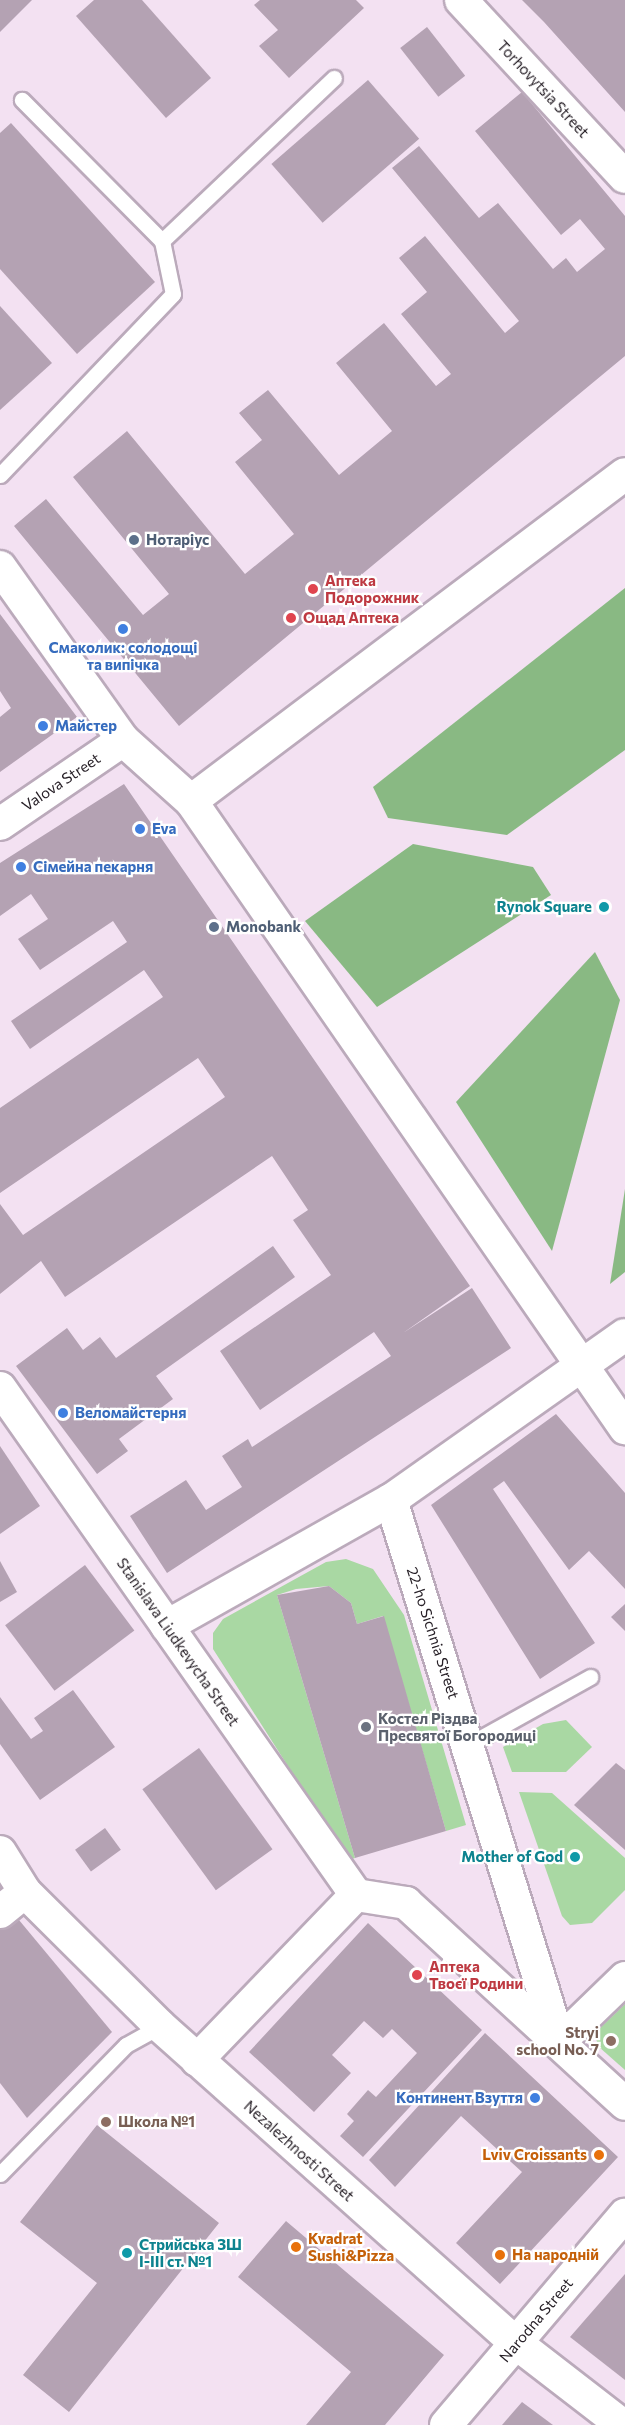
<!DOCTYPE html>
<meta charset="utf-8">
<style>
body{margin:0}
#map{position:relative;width:625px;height:2425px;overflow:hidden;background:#f3e1f2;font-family:Commissioner,sans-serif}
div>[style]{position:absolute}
.green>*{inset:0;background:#a9d8a3}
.forest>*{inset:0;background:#89b983}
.building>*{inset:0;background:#b4a2b3;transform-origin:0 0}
.roads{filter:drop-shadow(2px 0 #bab) drop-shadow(-2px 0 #bab) drop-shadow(0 2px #bab) drop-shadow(0 -2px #bab)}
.service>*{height:15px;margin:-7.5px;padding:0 7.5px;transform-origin:7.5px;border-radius:7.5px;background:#fff}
.minor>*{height:32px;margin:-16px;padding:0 16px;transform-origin:16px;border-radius:16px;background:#fff}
.dots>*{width:16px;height:16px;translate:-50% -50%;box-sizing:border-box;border:3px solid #fff;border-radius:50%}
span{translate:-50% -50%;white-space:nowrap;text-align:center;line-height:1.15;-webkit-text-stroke:4.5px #fff;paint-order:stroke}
.street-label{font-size:15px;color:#272027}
.service-label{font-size:15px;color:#4e5e75;font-weight:700}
.left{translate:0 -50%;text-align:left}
.health-label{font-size:15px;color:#be3a42;font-weight:700}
.shop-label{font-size:15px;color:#366cbe;font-weight:700}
.right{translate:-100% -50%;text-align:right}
.culture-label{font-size:15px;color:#0d838f;font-weight:700}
.worship-label{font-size:15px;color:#5b616d;font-weight:700}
.education-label{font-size:15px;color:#785e54;font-weight:700}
.food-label{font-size:15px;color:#c56008;font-weight:700}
</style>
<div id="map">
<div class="green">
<div style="clip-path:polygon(346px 1559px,373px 1569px,404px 1615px,466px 1825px,446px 1831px,383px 1616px,357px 1624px,351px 1603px,329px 1586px,296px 1589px,277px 1595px,355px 1858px,348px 1860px,213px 1649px,213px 1633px,223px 1619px,326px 1562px)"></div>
<div style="clip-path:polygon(566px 1720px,592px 1747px,566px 1772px,512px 1772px,503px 1747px,543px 1724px)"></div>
<div style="clip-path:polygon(519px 1792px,552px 1793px,625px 1858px,625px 1890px,592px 1923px,570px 1925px,562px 1916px)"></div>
<div style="clip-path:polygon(625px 2004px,625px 2070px,599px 2047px,594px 2034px)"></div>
</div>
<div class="forest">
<div style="clip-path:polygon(625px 588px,625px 750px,507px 835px,388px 818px,373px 787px)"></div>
<div style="clip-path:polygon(413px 844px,533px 867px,551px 895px,377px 1007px,305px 921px)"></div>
<div style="clip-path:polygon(595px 952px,620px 1000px,552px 1251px,456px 1102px)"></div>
<div style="clip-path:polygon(625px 1189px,625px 1272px,610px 1284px)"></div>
</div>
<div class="building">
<div style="clip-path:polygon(0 0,32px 0,0 32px)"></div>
<div style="clip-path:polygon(94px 0,142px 0,211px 78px,166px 118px,76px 16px)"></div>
<div style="clip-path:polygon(260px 0,356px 0,364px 8px,289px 78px,259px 46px,278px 30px,254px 5px)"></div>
<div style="clip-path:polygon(522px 0,625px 0,625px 112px,544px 22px)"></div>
<div style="left:427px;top:27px;width:62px;height:34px;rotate:52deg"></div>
<div style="left:368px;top:80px;width:78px;height:128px;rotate:49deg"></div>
<div style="clip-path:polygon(522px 92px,625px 216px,625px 356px,179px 726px,14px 526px,46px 499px,143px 615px,169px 594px,73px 477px,127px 431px,245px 574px,294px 534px,235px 462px,262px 440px,239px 413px,268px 390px,339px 475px,392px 431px,336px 363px,384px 323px,436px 386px,451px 374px,401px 314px,427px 292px,399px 258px,425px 236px,505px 333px,519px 321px,392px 168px,419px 146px,479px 218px,498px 203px,553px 269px,566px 258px,577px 272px,605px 249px,580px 219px,561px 235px,475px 131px)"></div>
<div style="clip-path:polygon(11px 123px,155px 282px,77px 354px,0 269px,0 133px)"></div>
<div style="clip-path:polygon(0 306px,52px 363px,0 410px)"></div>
<div style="clip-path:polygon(0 614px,77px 717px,0 772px,0 717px,11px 708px,0 691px)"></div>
<div style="clip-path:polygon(124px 784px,470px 1286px,403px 1333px,472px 1288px,511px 1348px,167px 1573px,130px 1516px,186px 1480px,206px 1510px,242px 1487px,222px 1456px,248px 1439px,252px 1447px,391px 1356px,374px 1332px,260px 1410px,220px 1351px,331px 1275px,293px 1220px,308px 1210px,272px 1156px,65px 1297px,41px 1261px,0 1294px,0 1204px,23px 1235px,225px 1097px,198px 1058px,0 1193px,0 1108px,163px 997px,144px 970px,30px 1049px,11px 1021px,127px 942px,113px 921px,40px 970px,18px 939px,48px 919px,31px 894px,0 916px,0 863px)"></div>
<div style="clip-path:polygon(273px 1246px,295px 1277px,156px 1376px,173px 1399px,119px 1439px,128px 1451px,97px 1474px,16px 1366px,67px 1328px,83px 1350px,100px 1337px,116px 1358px)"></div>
<div style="clip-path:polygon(556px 1414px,625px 1493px,625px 1589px,589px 1551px,569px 1570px,504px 1481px,493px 1489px,595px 1643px,540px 1679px,431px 1505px)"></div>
<div style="clip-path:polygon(0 1446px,40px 1506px,0 1534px)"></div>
<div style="clip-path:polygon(0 1561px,17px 1592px,0 1602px)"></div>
<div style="left:85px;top:1565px;width:82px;height:100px;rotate:53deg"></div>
<div style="clip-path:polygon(329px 1586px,351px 1603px,357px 1624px,384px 1616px,446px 1831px,355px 1858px,277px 1595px)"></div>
<div style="clip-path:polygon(625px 1604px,625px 1631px,611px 1617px)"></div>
<div style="clip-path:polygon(73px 1690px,115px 1747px,40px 1800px,0 1744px,0 1697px,31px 1739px,43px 1731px,34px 1718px)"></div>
<div style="left:199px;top:1748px;width:125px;height:70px;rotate:54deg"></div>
<div style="clip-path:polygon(616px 1763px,625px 1770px,625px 1850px,574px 1805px)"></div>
<div style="left:105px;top:1828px;width:27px;height:37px;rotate:54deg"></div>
<div style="clip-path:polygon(14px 1914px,112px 2032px,27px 2118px,0 2083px,0 1926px)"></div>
<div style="clip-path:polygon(368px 1923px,482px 2030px,363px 2157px,340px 2136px,354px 2121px,347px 2114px,368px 2090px,376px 2097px,417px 2053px,392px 2029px,383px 2038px,364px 2021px,332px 2055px,351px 2073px,314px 2112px,249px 2052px)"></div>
<div style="clip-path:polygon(485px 2033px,618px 2157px,500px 2284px,456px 2243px,522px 2172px,461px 2116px,395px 2187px,369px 2160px)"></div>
<div style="clip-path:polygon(97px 2125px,219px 2223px,69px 2412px,23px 2375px,97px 2283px,20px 2222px)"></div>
<div style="clip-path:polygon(286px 2221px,444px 2355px,385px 2425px,306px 2425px,351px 2372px,238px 2277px)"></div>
<div style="clip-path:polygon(625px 2274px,625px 2380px,570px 2337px)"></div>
<div style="clip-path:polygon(522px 2402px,553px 2425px,502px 2425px)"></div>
</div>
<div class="roads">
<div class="service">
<div style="left:162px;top:241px;width:237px;rotate:-43.5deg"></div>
<div style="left:0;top:475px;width:250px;rotate:-46.3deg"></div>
<div style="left:173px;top:294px;width:54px;rotate:-101.7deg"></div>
<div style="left:162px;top:241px;width:199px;rotate:-134.8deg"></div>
<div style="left:468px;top:1745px;width:140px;rotate:-29.1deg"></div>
<div style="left:0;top:2174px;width:180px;rotate:-45.7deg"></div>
<div style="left:126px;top:2045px;width:39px;rotate:-29deg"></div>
</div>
<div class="minor">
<div style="left:461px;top:0;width:241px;rotate:47.2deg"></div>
<div style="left:0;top:567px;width:212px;rotate:54.6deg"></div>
<div style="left:123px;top:740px;width:91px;rotate:41.9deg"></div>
<div style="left:191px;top:801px;width:763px;rotate:55.31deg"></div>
<div style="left:191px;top:801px;width:543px;rotate:-37deg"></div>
<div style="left:0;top:824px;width:149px;rotate:-34.3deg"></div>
<div style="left:0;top:1388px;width:620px;rotate:54.92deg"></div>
<div style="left:391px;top:1500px;width:567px;rotate:72.78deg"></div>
<div style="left:167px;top:1626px;width:257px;rotate:-29.4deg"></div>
<div style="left:391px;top:1500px;width:286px;rotate:-35.2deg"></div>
<div style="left:0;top:1852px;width:47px;rotate:58deg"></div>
<div style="left:25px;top:1892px;width:190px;rotate:44.8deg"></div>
<div style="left:160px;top:2026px;width:477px;rotate:41.7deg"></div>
<div style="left:516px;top:2343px;width:134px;rotate:37.7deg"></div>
<div style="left:356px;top:1895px;width:51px;rotate:9.1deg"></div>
<div style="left:406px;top:1903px;width:297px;rotate:42.5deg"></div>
<div style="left:0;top:1912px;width:32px;rotate:-39deg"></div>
<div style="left:559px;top:2042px;width:92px;rotate:-44.1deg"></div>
<div style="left:197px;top:2060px;width:229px;rotate:-46.1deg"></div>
<div style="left:446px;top:2425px;width:276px;rotate:-49.6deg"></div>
</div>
</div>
<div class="dots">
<div style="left:134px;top:540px;background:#5c6f8a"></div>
<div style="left:313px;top:589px;background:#e0444e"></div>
<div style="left:291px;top:618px;background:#e0444e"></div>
<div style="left:123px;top:629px;background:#3f7fe0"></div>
<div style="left:43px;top:726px;background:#3f7fe0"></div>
<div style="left:140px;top:829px;background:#3f7fe0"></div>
<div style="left:21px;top:867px;background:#3f7fe0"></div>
<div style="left:604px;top:907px;background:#0f9aa8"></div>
<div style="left:214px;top:927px;background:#5c6f8a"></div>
<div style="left:63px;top:1413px;background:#3f7fe0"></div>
<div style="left:366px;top:1727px;background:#6b7280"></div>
<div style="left:575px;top:1857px;background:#0f9aa8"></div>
<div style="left:417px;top:1975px;background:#e0444e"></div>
<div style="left:611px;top:2041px;background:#8d6e63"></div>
<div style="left:535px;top:2098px;background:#3f7fe0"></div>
<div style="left:106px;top:2122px;background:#8d6e63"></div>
<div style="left:599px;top:2155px;background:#e8710a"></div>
<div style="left:296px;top:2247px;background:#e8710a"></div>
<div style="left:127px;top:2253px;background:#0f9aa8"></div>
<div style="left:500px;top:2255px;background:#e8710a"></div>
</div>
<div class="street-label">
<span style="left:543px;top:89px;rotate:47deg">Torhovytsia Street</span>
<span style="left:61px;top:782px;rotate:-34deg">Valova Street</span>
<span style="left:433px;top:1633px;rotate:72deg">22-ho Sichnia Street</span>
<span style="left:178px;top:1642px;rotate:55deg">Stanislava Liudkevycha Street</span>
<span style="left:299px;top:2151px;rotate:42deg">Nezalezhnosti Street</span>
<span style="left:536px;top:2320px;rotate:-50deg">Narodna Street</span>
</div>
<div class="service-label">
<span class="left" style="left:146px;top:540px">Нотаріус</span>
<span class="left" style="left:226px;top:927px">Monobank</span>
</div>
<div class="health-label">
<span class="left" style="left:325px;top:589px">Аптека<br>Подорожник</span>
<span class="left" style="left:303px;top:618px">Ощад Аптека</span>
<span class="left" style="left:429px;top:1975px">Аптека<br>Твоєї Родини</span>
</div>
<div class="shop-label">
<span style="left:123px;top:656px">Смаколик: солодощі<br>та випічка</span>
<span class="left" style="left:55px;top:726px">Майстер</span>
<span class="left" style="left:152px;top:829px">Eva</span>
<span class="left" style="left:33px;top:867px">Сімейна пекарня</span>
<span class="left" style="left:75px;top:1413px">Веломайстерня</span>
<span class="right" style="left:523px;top:2098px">Континент Взуття</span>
</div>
<div class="culture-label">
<span class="right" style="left:592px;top:907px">Rynok Square</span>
<span class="right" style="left:563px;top:1857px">Mother of God</span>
<span class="left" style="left:139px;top:2253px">Стрийська ЗШ<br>І-ІІІ ст. №1</span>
</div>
<div class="worship-label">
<span class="left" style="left:378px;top:1727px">Костел Різдва<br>Пресвятої Богородиці</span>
</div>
<div class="education-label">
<span class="right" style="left:599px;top:2041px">Stryi<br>school No. 7</span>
<span class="left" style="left:118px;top:2122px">Школа №1</span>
</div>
<div class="food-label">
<span class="right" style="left:587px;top:2155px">Lviv Croissants</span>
<span class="left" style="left:308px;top:2247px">Kvadrat<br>Sushi&amp;Pizza</span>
<span class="left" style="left:512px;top:2255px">На народній</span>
</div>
</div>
